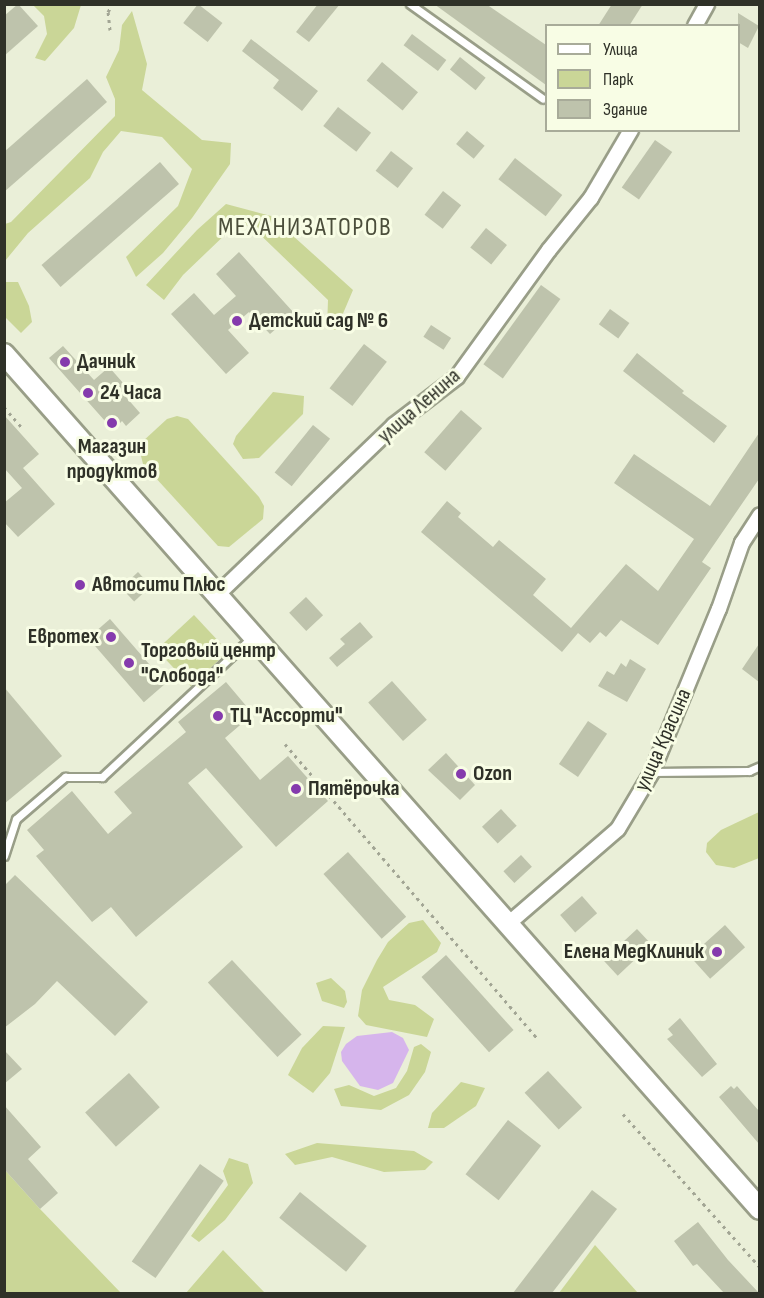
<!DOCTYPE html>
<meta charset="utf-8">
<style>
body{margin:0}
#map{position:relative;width:764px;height:1298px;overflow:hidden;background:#eaefd8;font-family:"Sofia Sans Condensed",sans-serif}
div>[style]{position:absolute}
.green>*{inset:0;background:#cad697;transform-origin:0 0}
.water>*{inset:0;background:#d6b5ec}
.building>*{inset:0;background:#bec3ac;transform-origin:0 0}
.path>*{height:3px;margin-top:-1.5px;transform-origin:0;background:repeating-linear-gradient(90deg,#a2a594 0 3px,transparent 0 7.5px)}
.roads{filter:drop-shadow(2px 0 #999e88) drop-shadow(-2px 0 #999e88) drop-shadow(0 2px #999e88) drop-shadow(0 -2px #999e88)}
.lane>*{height:7px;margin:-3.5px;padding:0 3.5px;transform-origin:3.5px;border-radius:3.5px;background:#fff}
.street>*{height:14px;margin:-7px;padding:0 7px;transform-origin:7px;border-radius:7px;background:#fff}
.secondary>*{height:20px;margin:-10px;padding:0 10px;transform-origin:10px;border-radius:10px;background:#fff}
.dots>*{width:16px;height:16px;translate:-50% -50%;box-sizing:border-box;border:3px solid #f8fde5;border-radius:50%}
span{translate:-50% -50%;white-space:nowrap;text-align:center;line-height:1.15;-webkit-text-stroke:6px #f8fde5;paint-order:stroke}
.poi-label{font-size:22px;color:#2f3128;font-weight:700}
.left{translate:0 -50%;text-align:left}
.right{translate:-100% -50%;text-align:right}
.street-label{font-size:22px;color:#2f3128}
.quarter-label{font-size:26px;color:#4b4e3b;letter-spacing:1.5px}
.frame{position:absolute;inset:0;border:6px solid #2f3128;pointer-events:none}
.legend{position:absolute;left:545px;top:24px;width:195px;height:108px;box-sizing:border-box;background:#f8fde5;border:2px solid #a8ab99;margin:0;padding:8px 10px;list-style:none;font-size:18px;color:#2f3128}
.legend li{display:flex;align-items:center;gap:12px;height:30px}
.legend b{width:30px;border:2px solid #a8ab99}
</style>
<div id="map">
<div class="green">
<div style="clip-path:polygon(33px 5px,81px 5px,74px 28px,45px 61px,35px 58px,47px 34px,44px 16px)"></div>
<div style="clip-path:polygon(132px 11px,147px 64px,142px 90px,202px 140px,231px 143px,230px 164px,192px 218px,163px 253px,136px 277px,126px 257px,178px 206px,192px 169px,162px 137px,121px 131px,103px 152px,90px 178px,28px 233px,5px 261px,5px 224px,11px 222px,115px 116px,115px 99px,106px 77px,119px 50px,122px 25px)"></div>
<div style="clip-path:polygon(226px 204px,271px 216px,353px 290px,336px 330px,327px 328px,328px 300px,250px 225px,231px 229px,183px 275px,164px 300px,146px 285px,197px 230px)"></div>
<div style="clip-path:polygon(6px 282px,18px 282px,29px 306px,32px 322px,21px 333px,5px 317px)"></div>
<div style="clip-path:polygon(273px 392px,304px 396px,303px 414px,259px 458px,243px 459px,233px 444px,236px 436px)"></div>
<div style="clip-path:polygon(177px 416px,188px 419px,259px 497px,264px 506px,263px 519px,229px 547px,218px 546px,143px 464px,140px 452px,142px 442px,167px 419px)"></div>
<div style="left:194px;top:615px;width:50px;height:51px;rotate:47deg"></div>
<div style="clip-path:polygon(759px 812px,759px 858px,734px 868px,716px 865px,706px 852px,707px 843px,721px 830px)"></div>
<div style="clip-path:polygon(423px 920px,441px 943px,437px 952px,383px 987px,389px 1000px,415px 1005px,434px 1019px,427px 1037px,366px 1025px,358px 1016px,362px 990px,377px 960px,388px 942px,409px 923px)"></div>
<div style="clip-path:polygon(331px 978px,345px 991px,347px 1002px,344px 1008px,322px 1001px,316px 983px)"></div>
<div style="clip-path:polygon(323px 1026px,345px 1027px,330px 1073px,313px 1093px,288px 1075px,302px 1048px)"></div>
<div style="clip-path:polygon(421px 1044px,431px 1052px,425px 1072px,409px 1095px,381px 1110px,341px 1106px,334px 1089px,349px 1085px,374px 1096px,396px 1088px,407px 1071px,414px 1047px)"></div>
<div style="clip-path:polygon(461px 1082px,485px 1088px,476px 1106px,444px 1128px,428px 1128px,432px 1113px)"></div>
<div style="clip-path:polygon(317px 1143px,414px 1151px,433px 1162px,425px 1170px,384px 1172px,332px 1157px,295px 1165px,285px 1154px)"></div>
<div style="clip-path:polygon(229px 1158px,248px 1164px,253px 1183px,225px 1220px,199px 1242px,191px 1236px,228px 1185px,223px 1171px)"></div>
<div style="clip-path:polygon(4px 1169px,40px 1209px,121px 1293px,5px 1293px)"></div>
<div style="clip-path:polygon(595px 1245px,638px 1293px,559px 1293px)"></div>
<div style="clip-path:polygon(223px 1250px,265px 1293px,180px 1293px,186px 1293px)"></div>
</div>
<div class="water">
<div style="clip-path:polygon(392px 1032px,403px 1038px,409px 1050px,393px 1083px,378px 1090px,360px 1086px,342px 1061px,341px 1052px,346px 1044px,357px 1036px)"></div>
</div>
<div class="building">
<div style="clip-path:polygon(18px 4px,38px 26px,4px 56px,4px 16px)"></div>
<div style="left:198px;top:4px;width:31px;height:24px;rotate:38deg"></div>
<div style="clip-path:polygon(318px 4px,340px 4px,309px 42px,296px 32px)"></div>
<div style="clip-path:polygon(434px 4px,486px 4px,546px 45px,546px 85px)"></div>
<div style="clip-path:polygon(612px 4px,643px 4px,629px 26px,598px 26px)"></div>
<div style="clip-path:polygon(738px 13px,759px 26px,748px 48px,738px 42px)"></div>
<div style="left:412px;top:34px;width:43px;height:14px;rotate:37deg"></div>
<div style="clip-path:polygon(251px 39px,318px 91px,302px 111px,273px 88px,279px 80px,242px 51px)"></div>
<div style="left:460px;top:57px;width:33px;height:16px;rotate:39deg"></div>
<div style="left:382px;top:62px;width:47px;height:24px;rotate:40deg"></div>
<div style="clip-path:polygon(87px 79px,107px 102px,4px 192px,4px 152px)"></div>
<div style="left:338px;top:107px;width:42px;height:24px;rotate:38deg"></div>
<div style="left:467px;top:131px;width:23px;height:17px;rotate:40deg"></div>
<div style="left:655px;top:140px;width:21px;height:58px;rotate:35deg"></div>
<div style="left:391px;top:151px;width:28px;height:25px;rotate:38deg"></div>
<div style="left:515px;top:158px;width:60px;height:27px;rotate:38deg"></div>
<div style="left:160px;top:162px;width:29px;height:157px;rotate:49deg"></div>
<div style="left:443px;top:191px;width:23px;height:30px;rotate:38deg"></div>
<div style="left:486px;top:228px;width:27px;height:25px;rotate:39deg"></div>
<div style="clip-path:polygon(239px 252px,294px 313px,270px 334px,249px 312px,228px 330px,249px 353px,226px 374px,171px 314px,194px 293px,214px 315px,236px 296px,216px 274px)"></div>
<div style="left:541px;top:285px;width:24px;height:98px;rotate:36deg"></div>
<div style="left:610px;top:309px;width:24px;height:19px;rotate:36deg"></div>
<div style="left:431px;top:325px;width:24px;height:14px;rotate:33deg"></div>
<div style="left:364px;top:344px;width:29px;height:56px;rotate:38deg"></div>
<div style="clip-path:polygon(63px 346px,94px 380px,109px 367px,131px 392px,126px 397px,140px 413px,126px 426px,122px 421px,113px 430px,49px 358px)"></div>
<div style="clip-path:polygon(637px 353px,684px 391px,682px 393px,727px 426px,714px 443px,623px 371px)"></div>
<div style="left:461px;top:410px;width:28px;height:56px;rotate:41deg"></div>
<div style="clip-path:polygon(4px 415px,39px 454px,23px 468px,55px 504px,18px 537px,4px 522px,4px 503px,22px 488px,4px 468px)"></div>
<div style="left:313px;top:425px;width:22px;height:61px;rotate:39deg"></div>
<div style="clip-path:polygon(759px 433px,759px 479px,702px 562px,711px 568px,658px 645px,621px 620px,606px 637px,600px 632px,590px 643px,578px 633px,562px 652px,421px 532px,447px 501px,461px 513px,458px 517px,493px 547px,499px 540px,546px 579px,533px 595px,571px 628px,626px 564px,658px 591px,694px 539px,614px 483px,634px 454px,710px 506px)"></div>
<div style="left:138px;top:572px;width:19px;height:23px;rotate:47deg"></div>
<div style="left:306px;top:597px;width:25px;height:23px;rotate:47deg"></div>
<div style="left:110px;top:619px;width:85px;height:29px;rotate:49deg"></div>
<div style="clip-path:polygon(360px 622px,373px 637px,337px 667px,329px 658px,345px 644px,340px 639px)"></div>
<div style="clip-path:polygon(759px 644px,759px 682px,742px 669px)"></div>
<div style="clip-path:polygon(630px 659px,646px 669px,627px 702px,598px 686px,607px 671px,614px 675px,621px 663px,626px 667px)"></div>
<div style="left:392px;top:681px;width:52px;height:32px;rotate:48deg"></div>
<div style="clip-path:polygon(226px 682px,253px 714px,225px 738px,260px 780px,288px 756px,328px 801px,276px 847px,206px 768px,188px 783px,243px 847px,136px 937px,111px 907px,92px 922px,36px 856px,44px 850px,27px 830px,72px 791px,108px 834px,132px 813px,114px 792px,186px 732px,178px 722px)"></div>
<div style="clip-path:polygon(4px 687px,62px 756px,4px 804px)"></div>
<div style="left:588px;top:721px;width:23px;height:52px;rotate:34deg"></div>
<div style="clip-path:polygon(446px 753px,475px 785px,460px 800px,428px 770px)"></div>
<div style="left:501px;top:809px;width:23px;height:26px;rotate:47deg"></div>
<div style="left:348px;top:852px;width:87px;height:33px;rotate:48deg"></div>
<div style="left:521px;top:855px;width:16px;height:24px;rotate:47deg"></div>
<div style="clip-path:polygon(15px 875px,148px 1002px,115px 1036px,57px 981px,35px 1004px,4px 1028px,4px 886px)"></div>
<div style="left:582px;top:896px;width:23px;height:29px;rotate:49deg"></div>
<div style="left:725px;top:925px;width:30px;height:47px;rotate:48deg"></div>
<div style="left:637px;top:929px;width:21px;height:46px;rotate:47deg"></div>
<div style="left:446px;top:955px;width:101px;height:33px;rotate:48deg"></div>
<div style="left:232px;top:960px;width:102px;height:33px;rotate:47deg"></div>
<div style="clip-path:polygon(680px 1018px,717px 1064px,702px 1077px,667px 1039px,673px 1035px,668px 1029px)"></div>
<div style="clip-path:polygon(4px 1050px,22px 1069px,4px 1084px)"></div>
<div style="left:548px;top:1071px;width:50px;height:32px;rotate:47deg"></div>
<div style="left:129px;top:1073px;width:46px;height:59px;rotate:48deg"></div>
<div style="clip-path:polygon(731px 1086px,734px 1089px,737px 1086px,759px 1111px,759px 1144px,719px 1097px)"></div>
<div style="clip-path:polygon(4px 1105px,41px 1147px,28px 1159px,58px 1193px,40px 1209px,4px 1169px)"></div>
<div style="left:508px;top:1120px;width:42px;height:69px;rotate:38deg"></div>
<div style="left:200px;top:1164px;width:29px;height:119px;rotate:35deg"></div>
<div style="clip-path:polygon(592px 1190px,617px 1209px,552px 1293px,513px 1293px)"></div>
<div style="left:300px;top:1192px;width:86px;height:33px;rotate:39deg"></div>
<div style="clip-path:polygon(698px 1222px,728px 1260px,759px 1293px,724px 1293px,697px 1264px,693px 1266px,674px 1241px)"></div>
</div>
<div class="path">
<div style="left:110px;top:30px;width:18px;rotate:-96deg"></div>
<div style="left:108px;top:12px;width:9px;rotate:-63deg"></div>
<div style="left:4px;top:407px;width:28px;rotate:49deg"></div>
<div style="left:285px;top:744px;width:389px;rotate:49.4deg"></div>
<div style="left:623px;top:1114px;width:205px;rotate:48.2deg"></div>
</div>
<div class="roads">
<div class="lane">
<div style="left:410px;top:4px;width:163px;rotate:35.5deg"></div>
<div style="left:652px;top:772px;width:97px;rotate:-0.6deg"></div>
<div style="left:749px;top:771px;width:12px;rotate:-24deg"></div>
<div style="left:4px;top:856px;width:39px;rotate:-72deg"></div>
<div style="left:16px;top:819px;width:65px;rotate:-40.6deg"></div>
<div style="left:65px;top:777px;width:37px"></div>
<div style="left:102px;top:777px;width:205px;rotate:-43deg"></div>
</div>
<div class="street">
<div style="left:695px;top:26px;width:25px;rotate:-61deg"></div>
<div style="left:217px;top:595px;width:245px;rotate:-43.8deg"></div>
<div style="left:394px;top:425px;width:79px;rotate:-37.3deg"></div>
<div style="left:457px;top:377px;width:157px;rotate:-54.1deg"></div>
<div style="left:549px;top:250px;width:67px;rotate:-51.1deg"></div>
<div style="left:591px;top:198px;width:79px;rotate:-59.5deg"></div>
<div style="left:508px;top:924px;width:145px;rotate:-40.8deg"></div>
<div style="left:618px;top:829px;width:66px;rotate:-59.2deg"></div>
<div style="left:652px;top:772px;width:176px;rotate:-67.7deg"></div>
<div style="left:719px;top:609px;width:70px;rotate:-70.8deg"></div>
<div style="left:742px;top:543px;width:33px;rotate:-57deg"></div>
</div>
<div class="secondary">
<div style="left:4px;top:354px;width:1141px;rotate:48.52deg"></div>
</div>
</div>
<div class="dots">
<div style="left:237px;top:321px;background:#853bad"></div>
<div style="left:65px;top:362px;background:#853bad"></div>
<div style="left:88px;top:393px;background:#853bad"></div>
<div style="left:112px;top:423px;background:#853bad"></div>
<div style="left:80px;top:585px;background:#853bad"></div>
<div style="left:111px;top:637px;background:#853bad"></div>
<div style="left:129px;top:663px;background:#853bad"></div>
<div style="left:218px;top:716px;background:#853bad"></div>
<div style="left:461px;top:774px;background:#853bad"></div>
<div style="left:296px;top:789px;background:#853bad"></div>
<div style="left:717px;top:952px;background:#853bad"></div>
</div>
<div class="poi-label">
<span class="left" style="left:249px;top:321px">Детский сад № 6</span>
<span class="left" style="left:77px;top:362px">Дачник</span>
<span class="left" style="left:100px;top:393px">24 Часа</span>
<span style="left:112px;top:459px">Магазин<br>продуктов</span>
<span class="left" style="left:92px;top:585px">Автосити Плюс</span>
<span class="right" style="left:99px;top:637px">Евротех</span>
<span class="left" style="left:141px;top:663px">Торговый центр<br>"Слобода"</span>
<span class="left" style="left:230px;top:716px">ТЦ "Ассорти"</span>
<span class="left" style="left:473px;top:774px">Ozon</span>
<span class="left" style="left:308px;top:789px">Пятёрочка</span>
<span class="right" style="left:704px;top:952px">Елена МедКлиник</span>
</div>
<div class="street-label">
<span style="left:419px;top:406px;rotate:-41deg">улица Ленина</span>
<span style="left:663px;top:740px;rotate:-66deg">улица Красина</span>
</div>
<div class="quarter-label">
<span style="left:305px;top:228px">МЕХАНИЗАТОРОВ</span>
</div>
<div class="frame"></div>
<ul class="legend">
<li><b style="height:8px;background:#fff"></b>Улица</li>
<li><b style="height:16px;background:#cad697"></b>Парк</li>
<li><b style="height:16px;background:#bec3ac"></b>Здание</li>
</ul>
</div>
